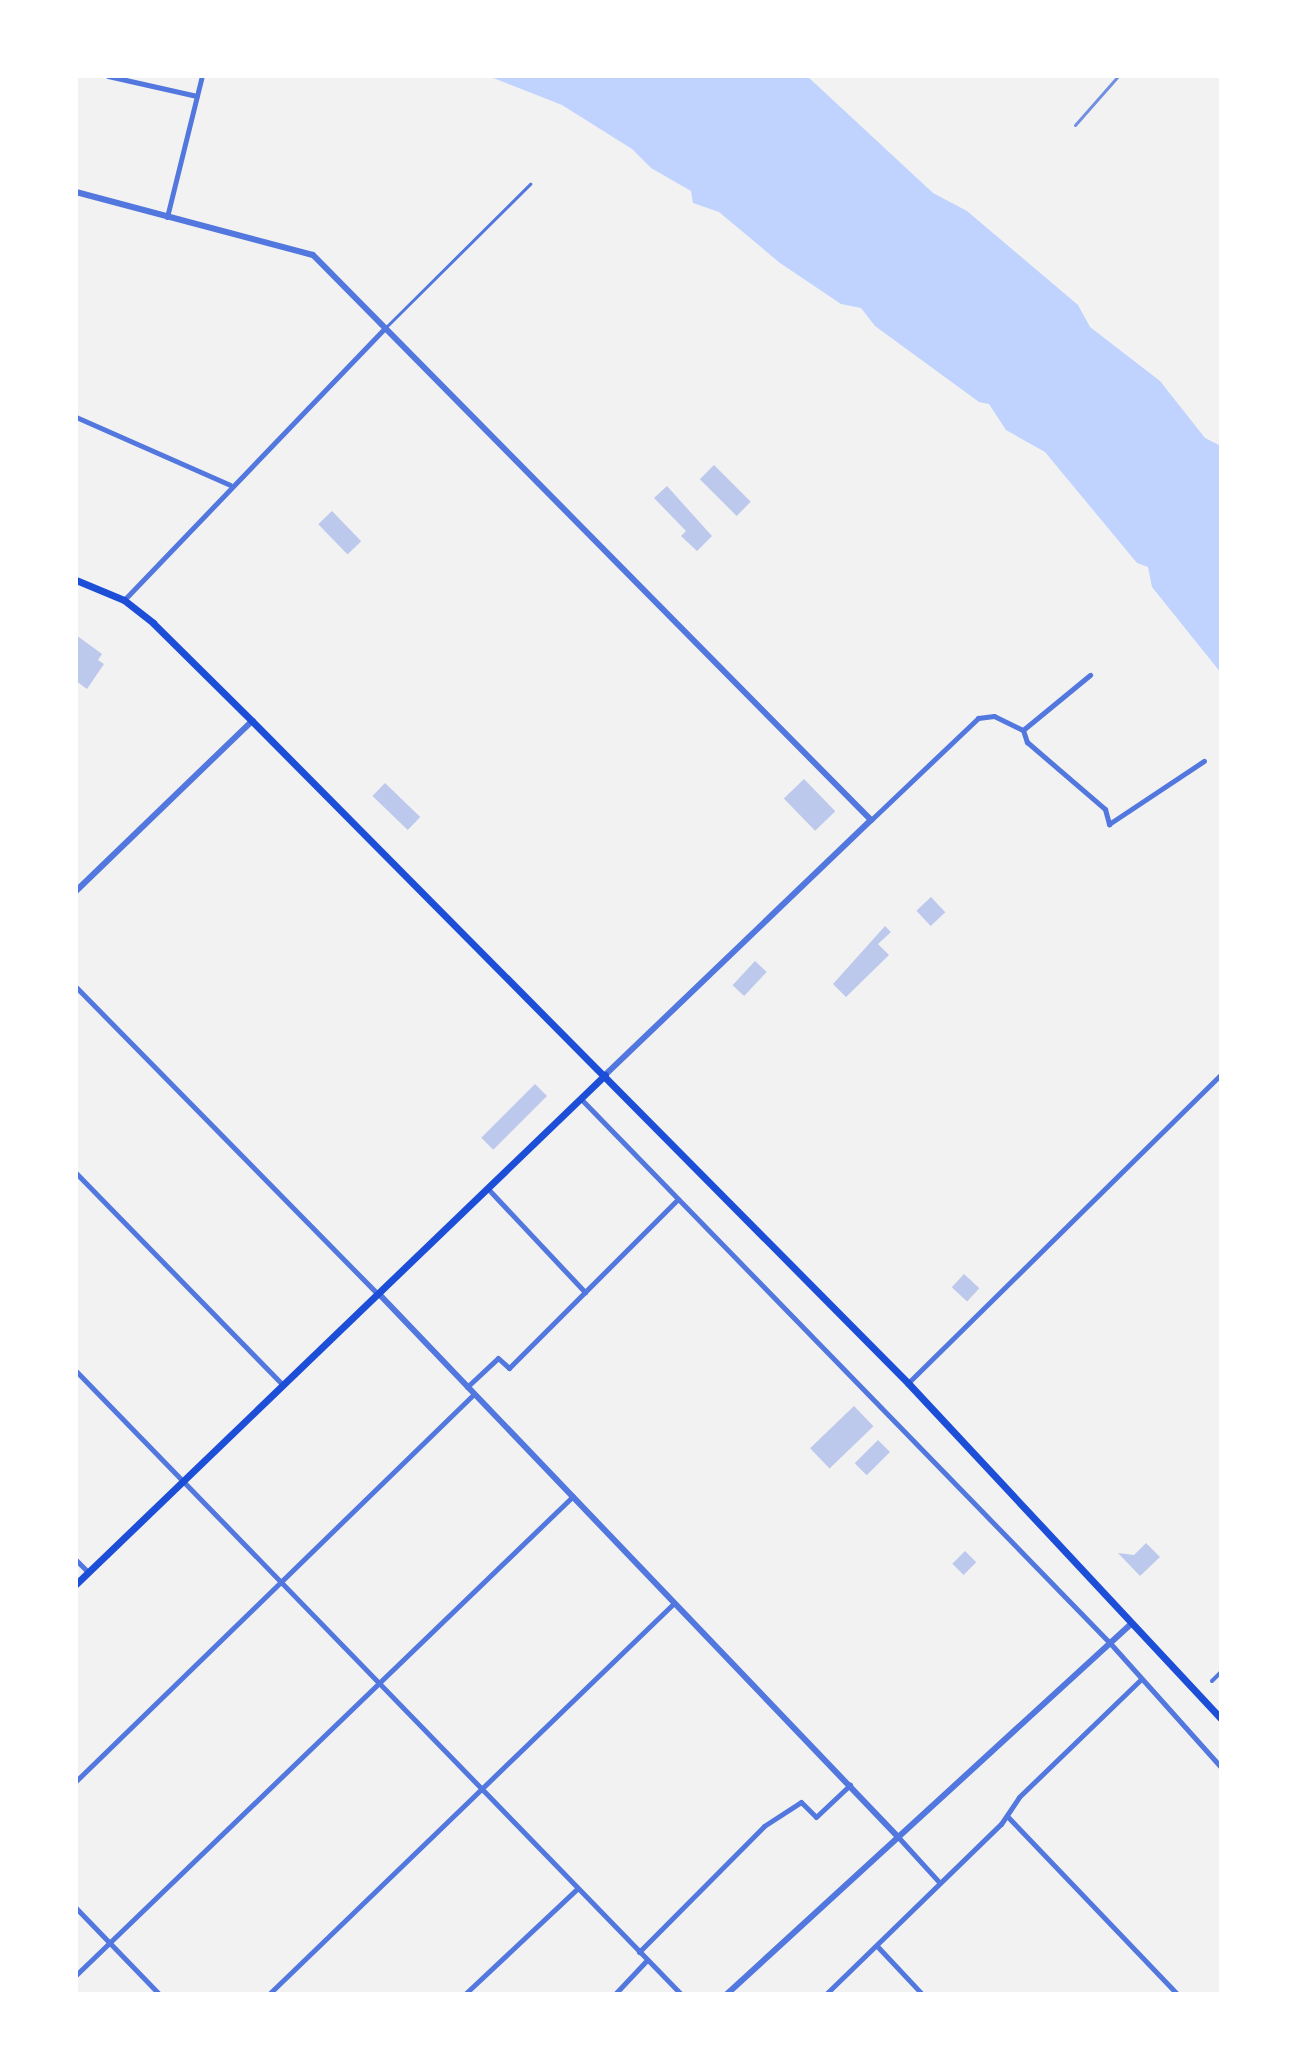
<!DOCTYPE html>
<style>
body{margin:0}
#map{position:relative;width:1297px;height:2070px;overflow:hidden;background:#f2f2f2;font-family:"Alegreya Sans",sans-serif}
div>[style]{position:absolute}
.water>*{inset:0;background:#bfd3fe}
.building>*{inset:0;background:#bdc9ec;transform-origin:0 0}
.service>*{height:3px;margin:-1.5px;padding:0 1.5px;transform-origin:1.5px;border-radius:1.5px;background:#5277de}
.pedestrian>*{height:4px;margin:-2px;padding:0 2px;transform-origin:2px;border-radius:2px;background:#5277de}
.minor>*{height:5px;margin:-2.5px;padding:0 2.5px;transform-origin:2.5px;border-radius:2.5px;background:#5277de}
.tertiary>*{height:6px;margin:-3px;padding:0 3px;transform-origin:3px;border-radius:3px;background:#5277de}
.secondary>*{height:7px;margin:-3.5px;padding:0 3.5px;transform-origin:3.5px;border-radius:3.5px;background:#1d4ed8}
.rail>*{height:3px;margin:-1.5px;padding:0 1.5px;transform-origin:1.5px;border-radius:1.5px;background:#7290e2}
span{translate:-50% -50%;white-space:nowrap;text-align:center;line-height:1.15;-webkit-text-stroke:8px #fff;paint-order:stroke}
.frame{position:absolute;inset:0;border:78px solid #fff;pointer-events:none}
</style>
<div id="map">
<div class="water">
<div style="clip-path:polygon(488px 76px,807px 76px,933px 193px,967px 211px,1078px 305px,1090px 327px,1160px 381px,1205px 438px,1221px 446px,1221px 673px,1152px 587px,1148px 567px,1137px 563px,1045px 452px,1006px 430px,989px 404px,979px 402px,875px 326px,861px 308px,841px 304px,780px 263px,719px 212px,693px 203px,691px 191px,651px 168px,632px 149px,562px 105px)"></div>
</div>
<div class="building">
<div style="left:714px;top:465px;width:52px;height:20px;rotate:45deg"></div>
<div style="clip-path:polygon(667px 486px,712px 536px,697px 551px,681px 536px,686px 531px,654px 498px)"></div>
<div style="left:332px;top:511px;width:42px;height:19px;rotate:46deg"></div>
<div style="clip-path:polygon(76px 635px,102px 654px,98px 660px,104px 664px,87px 689px,76px 681px)"></div>
<div style="left:804px;top:779px;width:45px;height:28px;rotate:46deg"></div>
<div style="left:385px;top:783px;width:49px;height:18px;rotate:44deg"></div>
<div style="left:931px;top:897px;width:21px;height:20px;rotate:47deg"></div>
<div style="clip-path:polygon(885px 926px,891px 932px,878px 944px,889px 955px,846px 997px,833px 984px)"></div>
<div style="left:755px;top:961px;width:16px;height:33px;rotate:43deg"></div>
<div style="left:535px;top:1084px;width:17px;height:76px;rotate:45deg"></div>
<div style="left:964px;top:1274px;width:21px;height:18px;rotate:43deg"></div>
<div style="left:854px;top:1406px;width:28px;height:61px;rotate:46deg"></div>
<div style="left:878px;top:1440px;width:17px;height:33px;rotate:45deg"></div>
<div style="clip-path:polygon(1146px 1543px,1160px 1557px,1140px 1576px,1118px 1553px,1134px 1555px)"></div>
<div style="left:965px;top:1551px;width:16px;height:18px;rotate:45deg"></div>
</div>
<div class="service">
<div style="left:387px;top:326px;width:202px;rotate:-44.8deg"></div>
</div>
<div class="pedestrian">
<div style="left:1212px;top:1681px;width:13px;rotate:-45deg"></div>
</div>
<div class="minor">
<div style="left:108px;top:76px;width:91px;rotate:12.7deg"></div>
<div style="left:167px;top:217px;width:145px;rotate:-76.1deg"></div>
<div style="left:76px;top:417px;width:168px;rotate:23.8deg"></div>
<div style="left:124px;top:600px;width:378px;rotate:-46.2deg"></div>
<div style="left:1023px;top:730px;width:13px;rotate:72deg"></div>
<div style="left:1027px;top:742px;width:103px;rotate:40.7deg"></div>
<div style="left:1105px;top:809px;width:16px;rotate:75deg"></div>
<div style="left:1109px;top:824px;width:114px;rotate:-33.6deg"></div>
<div style="left:1023px;top:730px;width:87px;rotate:-39.4deg"></div>
<div style="left:871px;top:820px;width:148px;rotate:-43.6deg"></div>
<div style="left:978px;top:718px;width:16px;rotate:-7deg"></div>
<div style="left:994px;top:716px;width:32px;rotate:26deg"></div>
<div style="left:76px;top:987px;width:432px;rotate:45.5deg"></div>
<div style="left:581px;top:1099px;width:759px;rotate:45.8deg"></div>
<div style="left:1110px;top:1643px;width:166px;rotate:48.2deg"></div>
<div style="left:76px;top:1173px;width:296px;rotate:45.7deg"></div>
<div style="left:490px;top:1191px;width:139px;rotate:46.8deg"></div>
<div style="left:76px;top:1371px;width:868px;rotate:45.84deg"></div>
<div style="left:908px;top:1383px;width:440px;rotate:-44.6deg"></div>
<div style="left:467px;top:1387px;width:42px;rotate:-43.1deg"></div>
<div style="left:498px;top:1358px;width:15px;rotate:42deg"></div>
<div style="left:509px;top:1368px;width:239px;rotate:-45deg"></div>
<div style="left:76px;top:1560px;width:17px;rotate:45deg"></div>
<div style="left:76px;top:1781px;width:555px;rotate:-44.2deg"></div>
<div style="left:1007px;top:1816px;width:246px;rotate:46.3deg"></div>
<div style="left:899px;top:1838px;width:59px;rotate:47.7deg"></div>
<div style="left:76px;top:1908px;width:120px;rotate:46deg"></div>
<div style="left:877px;top:1946px;width:66px;rotate:46.8deg"></div>
<div style="left:639px;top:1952px;width:177px;rotate:-45.2deg"></div>
<div style="left:764px;top:1826px;width:44px;rotate:-33deg"></div>
<div style="left:801px;top:1802px;width:21px;rotate:45deg"></div>
<div style="left:816px;top:1817px;width:47px;rotate:-43.3deg"></div>
<div style="left:76px;top:1975px;width:690px;rotate:-43.94deg"></div>
<div style="left:269px;top:1994px;width:563px;rotate:-43.99deg"></div>
<div style="left:465px;top:1994px;width:154px;rotate:-43.2deg"></div>
<div style="left:615px;top:1994px;width:47px;rotate:-46.7deg"></div>
<div style="left:826px;top:1994px;width:244px;rotate:-44.2deg"></div>
<div style="left:1001px;top:1824px;width:32px;rotate:-56deg"></div>
<div style="left:1019px;top:1797px;width:167px;rotate:-44deg"></div>
</div>
<div class="tertiary">
<div style="left:76px;top:192px;width:245px;rotate:14.9deg"></div>
<div style="left:313px;top:255px;width:794px;rotate:45.36deg"></div>
<div style="left:871px;top:820px;width:368px;rotate:136.2deg"></div>
<div style="left:76px;top:891px;width:245px;rotate:-44deg"></div>
<div style="left:380px;top:1295px;width:751px;rotate:46.29deg"></div>
<div style="left:727px;top:1994px;width:549px;rotate:-42.49deg"></div>
</div>
<div class="secondary">
<div style="left:76px;top:580px;width:52px;rotate:22.6deg"></div>
<div style="left:124px;top:600px;width:37px;rotate:38deg"></div>
<div style="left:153px;top:623px;width:139px;rotate:44.7deg"></div>
<div style="left:252px;top:721px;width:932px;rotate:45.26deg"></div>
<div style="left:908px;top:1383px;width:459px;rotate:47deg"></div>
<div style="left:76px;top:1584px;width:734px;rotate:-43.9deg"></div>
</div>
<div class="rail">
<div style="left:1075px;top:125px;width:65px;rotate:-48.7deg"></div>
</div>
<div class="frame"></div>
</div>
